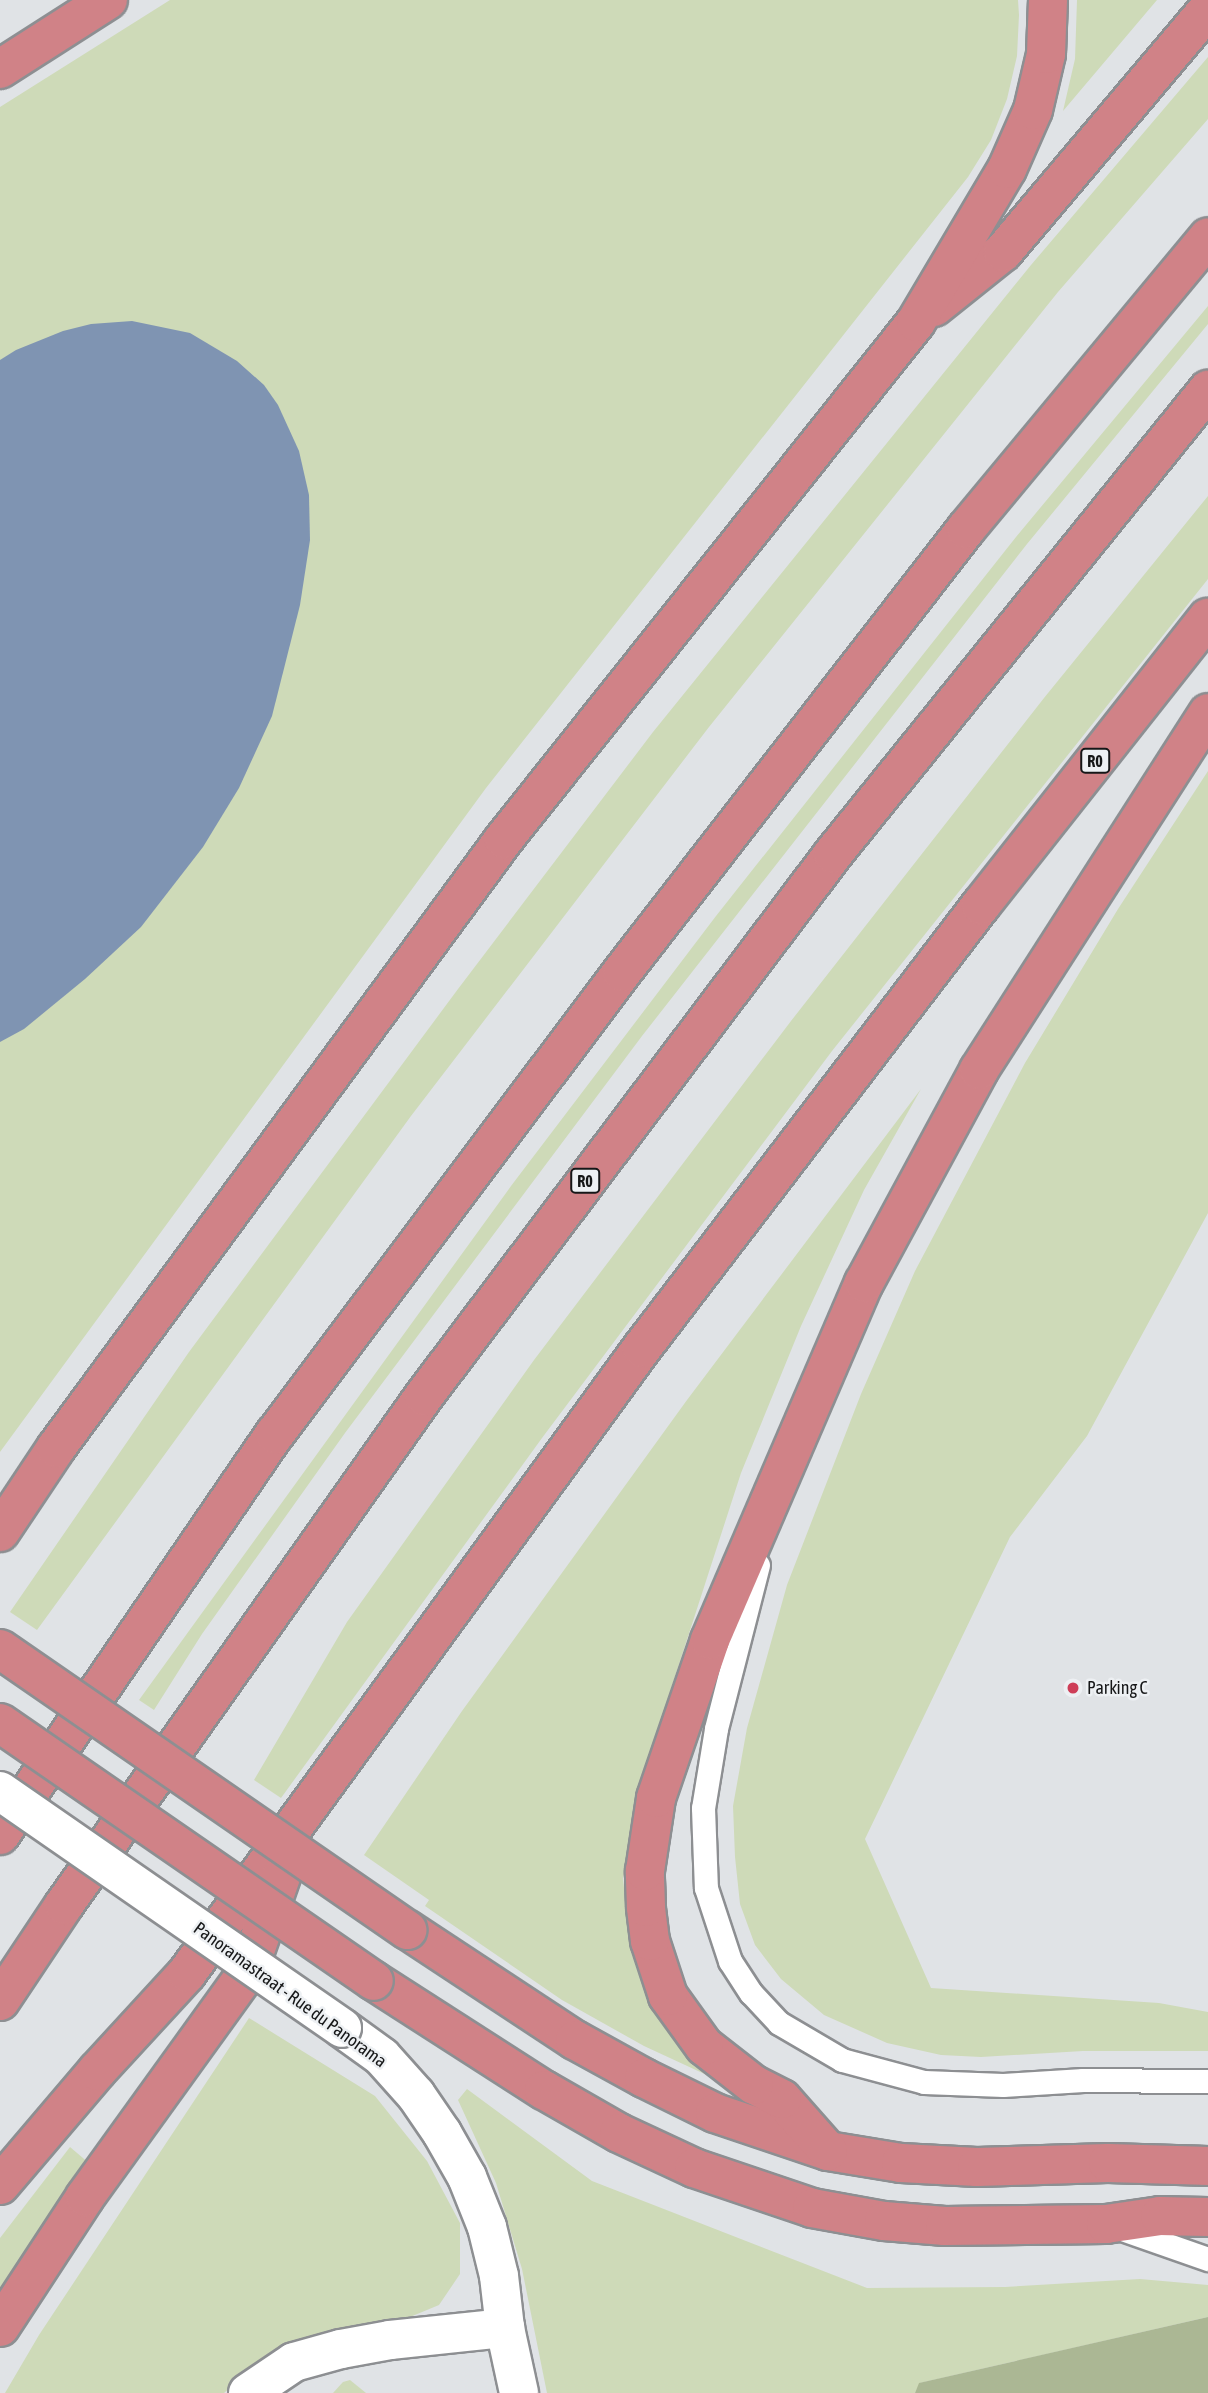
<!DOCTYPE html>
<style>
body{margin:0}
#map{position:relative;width:1208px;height:2393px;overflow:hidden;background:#e0e3e6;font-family:"Asap Condensed",sans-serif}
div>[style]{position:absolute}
.green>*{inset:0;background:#cedab8}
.forest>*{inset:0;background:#abb794}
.water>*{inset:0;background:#7f94b2}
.roads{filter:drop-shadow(2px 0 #8d8f92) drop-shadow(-2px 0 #8d8f92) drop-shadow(0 2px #8d8f92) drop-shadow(0 -2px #8d8f92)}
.lane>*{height:23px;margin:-11.5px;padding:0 11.5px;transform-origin:11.5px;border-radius:11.5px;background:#fff}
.street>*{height:38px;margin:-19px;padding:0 19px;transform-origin:19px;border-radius:19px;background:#fff}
.highway>*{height:38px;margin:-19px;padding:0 19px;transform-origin:19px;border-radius:19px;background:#d08287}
.bridges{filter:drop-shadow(2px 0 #8d8f92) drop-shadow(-2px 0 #8d8f92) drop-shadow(0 2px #8d8f92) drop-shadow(0 -2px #8d8f92)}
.street-bridge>*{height:38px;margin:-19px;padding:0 19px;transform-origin:19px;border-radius:19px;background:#fff}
.highway-bridge>*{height:38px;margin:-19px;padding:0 19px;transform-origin:19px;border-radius:19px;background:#d08287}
.dots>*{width:19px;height:19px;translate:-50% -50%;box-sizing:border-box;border:4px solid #edf0f3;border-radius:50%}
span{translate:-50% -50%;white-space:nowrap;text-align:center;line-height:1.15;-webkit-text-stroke:5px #edf0f3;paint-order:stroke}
.shield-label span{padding:2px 5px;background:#edf0f3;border:2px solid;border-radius:5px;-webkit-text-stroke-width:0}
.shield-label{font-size:16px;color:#161718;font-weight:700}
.poi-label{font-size:18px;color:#161718}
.left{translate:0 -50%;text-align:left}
.street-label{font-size:18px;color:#161718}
</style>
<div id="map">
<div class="green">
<div style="clip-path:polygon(170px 0,1018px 0,1019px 15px,1017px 56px,1007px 99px,991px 140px,968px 177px,486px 788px,0 1452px,0 107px)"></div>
<div style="clip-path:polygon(1077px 0,1157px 0,1063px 111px,1075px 59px)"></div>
<div style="clip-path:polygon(1208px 57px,1208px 119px,1058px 292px,709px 727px,411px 1116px,37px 1630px,10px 1612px,189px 1352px,458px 989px,653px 732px,1031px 265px)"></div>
<div style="clip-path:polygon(1208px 306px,1208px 324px,1027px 544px,642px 1036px,345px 1433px,202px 1634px,154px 1710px,139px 1700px,511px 1186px,716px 916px,1016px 537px)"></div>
<div style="clip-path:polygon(1208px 496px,1208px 579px,832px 1051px,542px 1438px,281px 1798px,254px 1780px,347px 1622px,534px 1360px,791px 1021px,1044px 698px)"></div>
<div style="clip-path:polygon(1208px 771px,1208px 1213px,1087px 1436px,1010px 1537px,865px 1839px,931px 1988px,1159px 2003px,1208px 2012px,1208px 2051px,1083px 2051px,981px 2057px,941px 2055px,887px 2043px,824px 2015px,781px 1979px,755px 1945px,740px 1904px,735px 1857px,733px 1806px,747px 1728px,787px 1585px,861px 1394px,915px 1271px,1025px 1063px,1118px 909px)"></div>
<div style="clip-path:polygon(921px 1089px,864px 1190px,801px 1326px,741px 1473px,647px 1763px,634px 1842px,623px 1878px,629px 1935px,656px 2008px,711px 2077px,644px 2046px,562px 2000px,425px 1906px,429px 1900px,364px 1855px,462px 1711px,687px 1400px)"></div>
<div style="clip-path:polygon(249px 2018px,375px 2096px,427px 2161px,460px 2223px,460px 2274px,439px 2305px,410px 2317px,265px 2357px,224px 2393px,5px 2393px,39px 2335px)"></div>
<div style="clip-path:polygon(467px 2089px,592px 2181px,867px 2288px,1005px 2287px,1140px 2279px,1208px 2285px,1208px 2317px,920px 2383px,915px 2393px,547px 2393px,522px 2269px,496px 2183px,458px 2100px)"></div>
<div style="clip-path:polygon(70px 2147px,90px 2164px,0 2298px,0 2238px)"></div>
<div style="clip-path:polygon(350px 2380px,366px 2393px,333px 2393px,343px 2382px)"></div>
</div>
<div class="forest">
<div style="clip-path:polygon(1208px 2317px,1208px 2393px,915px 2393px,919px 2383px)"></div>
</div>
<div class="water">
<div style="clip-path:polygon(132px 321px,190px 333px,237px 361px,264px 385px,278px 405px,299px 451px,309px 495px,310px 540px,300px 605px,272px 716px,239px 788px,203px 847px,141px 927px,85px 979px,24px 1029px,0 1042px,0 360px,16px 350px,63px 331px,91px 324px)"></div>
</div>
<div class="roads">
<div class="lane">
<div style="left:758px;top:1565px;width:169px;rotate:104.4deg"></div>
<div style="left:716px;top:1729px;width:80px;rotate:99.3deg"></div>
<div style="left:703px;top:1808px;width:80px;rotate:87.9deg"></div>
<div style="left:706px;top:1888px;width:77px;rotate:71.8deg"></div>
<div style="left:730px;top:1961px;width:38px;rotate:57deg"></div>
<div style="left:751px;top:1993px;width:41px;rotate:47deg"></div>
<div style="left:779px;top:2023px;width:73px;rotate:30.4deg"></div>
<div style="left:842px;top:2060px;width:85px;rotate:15deg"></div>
<div style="left:924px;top:2082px;width:79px;rotate:2.2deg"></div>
<div style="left:1003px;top:2085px;width:80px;rotate:-3.6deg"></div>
<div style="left:1083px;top:2080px;width:125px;rotate:0.5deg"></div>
<div style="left:1116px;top:2227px;width:97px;rotate:19.2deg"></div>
</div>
<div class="street">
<div style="left:342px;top:2028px;width:49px;rotate:35.9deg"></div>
<div style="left:382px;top:2057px;width:51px;rotate:48.2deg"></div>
<div style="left:416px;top:2095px;width:46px;rotate:55.6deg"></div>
<div style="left:442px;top:2133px;width:51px;rotate:60.4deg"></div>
<div style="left:467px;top:2177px;width:54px;rotate:68.2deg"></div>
<div style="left:487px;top:2227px;width:50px;rotate:76.2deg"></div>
<div style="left:499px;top:2276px;width:52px;rotate:83.4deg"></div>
<div style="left:505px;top:2328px;width:66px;rotate:77.8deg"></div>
<div style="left:248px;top:2393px;width:55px;rotate:-34deg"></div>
<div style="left:294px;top:2362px;width:49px;rotate:-15.5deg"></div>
<div style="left:341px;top:2349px;width:50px;rotate:-10.4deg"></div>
<div style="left:390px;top:2340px;width:116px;rotate:-6deg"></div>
</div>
<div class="highway">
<div style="left:0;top:69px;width:128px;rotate:-32.6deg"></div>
<div style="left:934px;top:307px;width:88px;rotate:-38.6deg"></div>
<div style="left:1003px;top:252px;width:318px;rotate:-49.8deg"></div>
<div style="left:0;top:1532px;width:101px;rotate:-56.3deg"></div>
<div style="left:56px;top:1448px;width:756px;rotate:-53.66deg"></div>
<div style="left:504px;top:839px;width:661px;rotate:-51.45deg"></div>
<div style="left:916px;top:322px;width:178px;rotate:-59.3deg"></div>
<div style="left:1007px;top:169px;width:64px;rotate:-66.2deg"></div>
<div style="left:1033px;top:110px;width:57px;rotate:-76.9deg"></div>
<div style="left:1046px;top:54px;width:54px;rotate:-87.9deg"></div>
<div style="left:0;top:1835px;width:486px;rotate:-55.6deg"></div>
<div style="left:275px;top:1434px;width:578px;rotate:-53.09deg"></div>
<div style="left:622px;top:972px;width:561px;rotate:-52.17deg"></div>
<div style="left:966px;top:529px;width:379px;rotate:-50.3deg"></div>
<div style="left:408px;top:1930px;width:200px;rotate:33.4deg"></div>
<div style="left:575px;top:2040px;width:79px;rotate:28.8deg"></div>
<div style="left:644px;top:2078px;width:79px;rotate:26.2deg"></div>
<div style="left:715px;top:2113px;width:119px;rotate:18.6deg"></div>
<div style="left:828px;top:2151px;width:74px;rotate:9.3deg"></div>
<div style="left:901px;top:2163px;width:76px;rotate:3deg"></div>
<div style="left:977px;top:2167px;width:131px;rotate:-1.7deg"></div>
<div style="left:1108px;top:2163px;width:100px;rotate:1.7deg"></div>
<div style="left:374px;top:1981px;width:202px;rotate:32.7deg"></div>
<div style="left:544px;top:2090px;width:86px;rotate:29.8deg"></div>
<div style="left:619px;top:2133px;width:83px;rotate:25deg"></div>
<div style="left:694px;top:2168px;width:125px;rotate:18.7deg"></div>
<div style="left:812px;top:2208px;width:73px;rotate:10.2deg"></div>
<div style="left:884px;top:2221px;width:61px;rotate:4.7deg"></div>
<div style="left:945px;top:2226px;width:161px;rotate:-0.7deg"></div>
<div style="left:1106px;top:2224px;width:55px;rotate:-8.4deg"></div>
<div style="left:1160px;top:2216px;width:48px;rotate:1.2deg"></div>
<div style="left:0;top:2001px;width:115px;rotate:-56.3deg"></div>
<div style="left:64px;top:1905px;width:623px;rotate:-54.73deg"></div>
<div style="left:424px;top:1396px;width:679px;rotate:-52.96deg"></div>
<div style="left:833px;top:854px;width:597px;rotate:-51.06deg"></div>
<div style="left:828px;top:2151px;width:69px;rotate:-131.5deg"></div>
<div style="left:782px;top:2099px;width:31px;rotate:-153deg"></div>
<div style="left:754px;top:2085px;width:63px;rotate:-142deg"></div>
<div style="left:704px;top:2046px;width:62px;rotate:-125.8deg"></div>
<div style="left:668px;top:1996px;width:58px;rotate:-108.1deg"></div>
<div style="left:650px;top:1941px;width:34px;rotate:-97deg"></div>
<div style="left:646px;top:1907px;width:36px;rotate:-92deg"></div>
<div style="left:645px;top:1871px;width:74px;rotate:-81.4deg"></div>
<div style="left:656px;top:1798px;width:167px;rotate:-71.1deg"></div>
<div style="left:710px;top:1640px;width:389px;rotate:-66.7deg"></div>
<div style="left:864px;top:1283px;width:242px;rotate:-61.6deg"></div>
<div style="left:979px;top:1070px;width:424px;rotate:-57.3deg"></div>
<div style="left:0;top:2185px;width:150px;rotate:-49.6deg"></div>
<div style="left:97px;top:2071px;width:133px;rotate:-47.4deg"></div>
<div style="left:187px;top:1973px;width:773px;rotate:-53.95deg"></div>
<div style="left:642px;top:1348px;width:558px;rotate:-52.58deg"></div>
<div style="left:981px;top:905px;width:366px;rotate:-51.7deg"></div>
<div style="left:0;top:2327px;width:155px;rotate:-56.8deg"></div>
<div style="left:85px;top:2197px;width:279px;rotate:-54.2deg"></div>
<div style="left:248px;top:1971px;width:100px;rotate:-70.7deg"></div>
</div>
</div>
<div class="bridges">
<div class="street-bridge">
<div style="left:0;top:1791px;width:416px;rotate:34.7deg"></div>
</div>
<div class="highway-bridge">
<div style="left:0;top:1649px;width:495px;rotate:34.6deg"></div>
<div style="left:0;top:1723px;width:454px;rotate:34.6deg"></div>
</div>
</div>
<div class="dots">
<div style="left:1073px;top:1688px;background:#ce3e58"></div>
</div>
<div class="shield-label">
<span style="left:1095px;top:761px">R0</span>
<span style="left:585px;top:1181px">R0</span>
</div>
<div class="poi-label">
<span class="left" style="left:1087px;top:1688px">Parking C</span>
</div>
<div class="street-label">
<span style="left:290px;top:1995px;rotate:36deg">Panoramastraat - Rue du Panorama</span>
</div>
</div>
